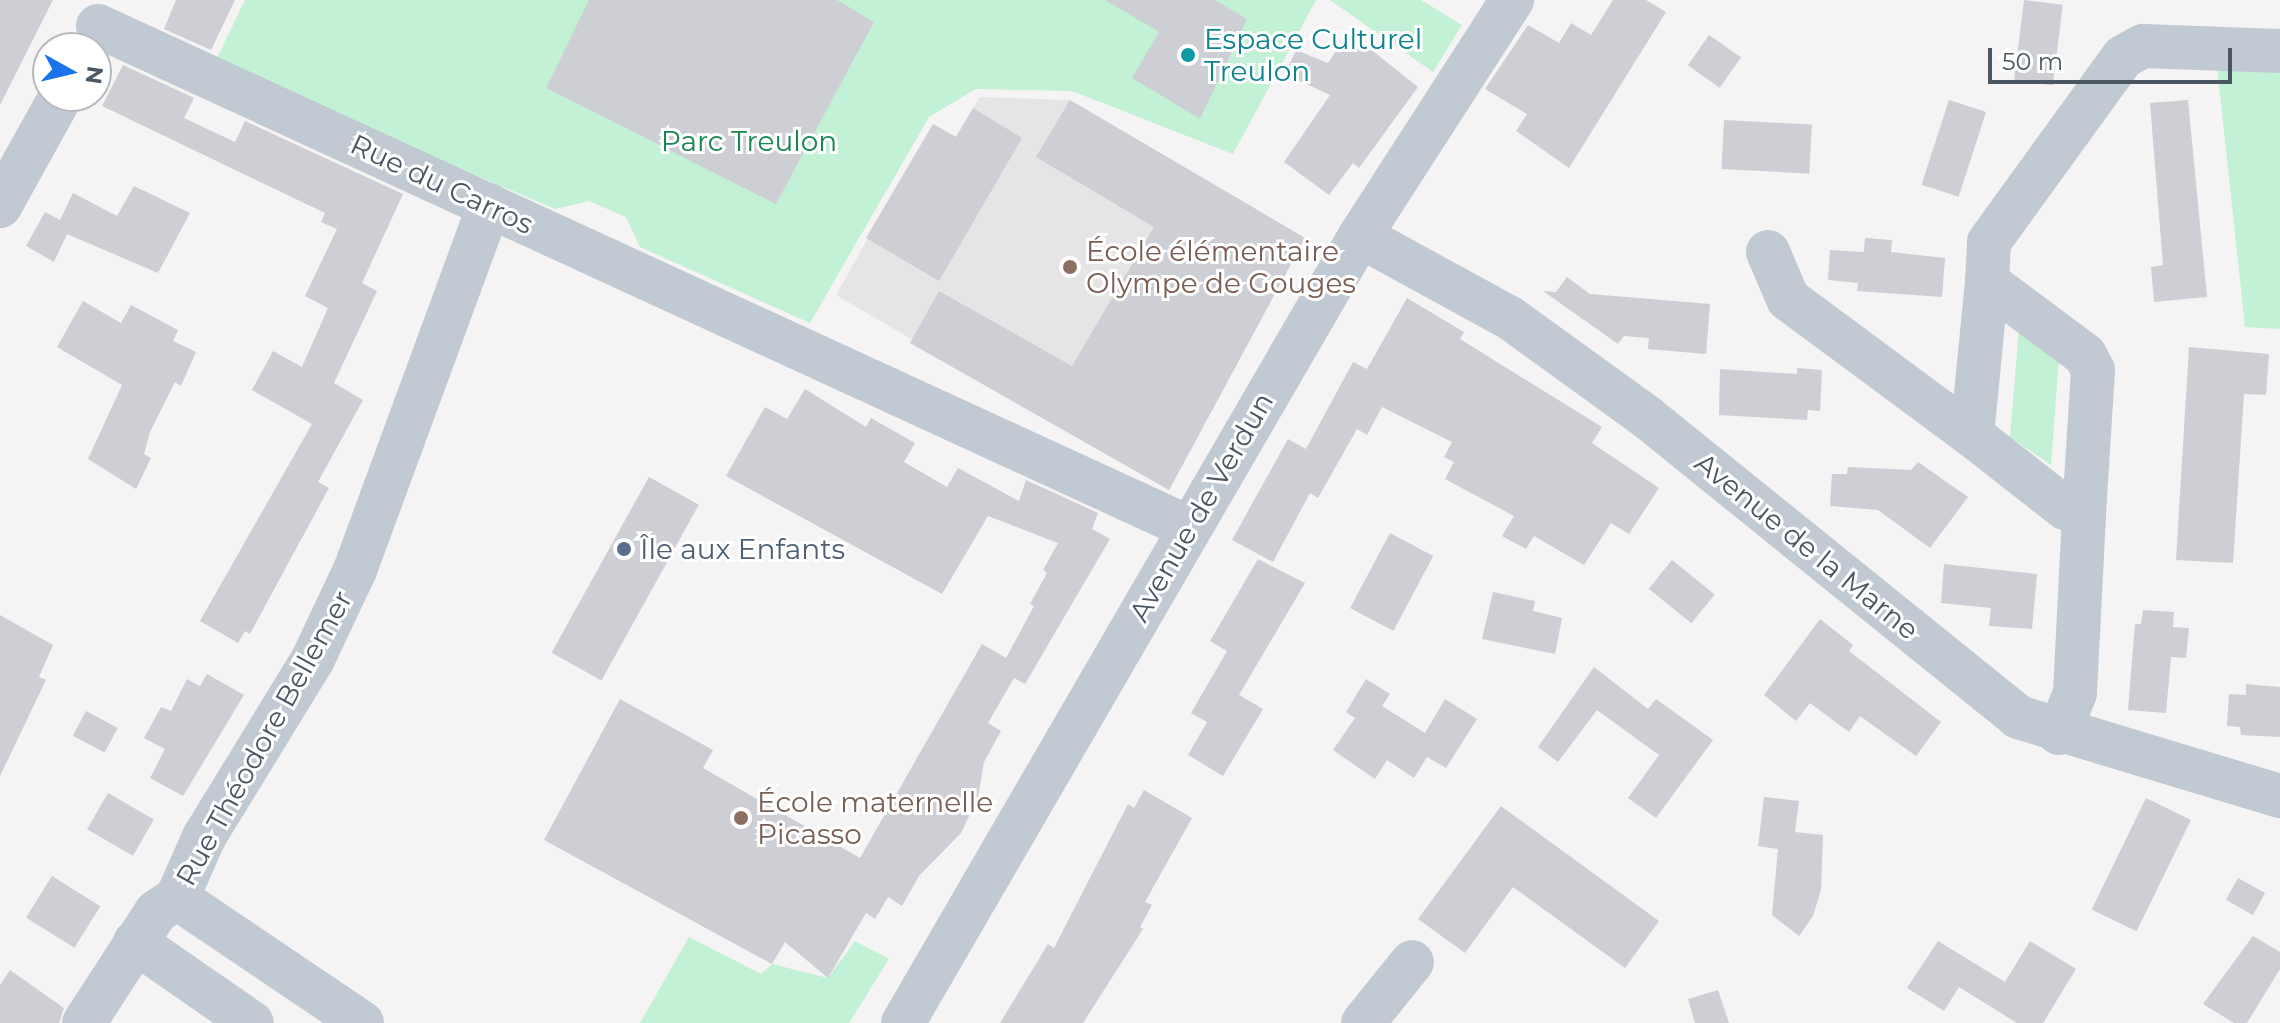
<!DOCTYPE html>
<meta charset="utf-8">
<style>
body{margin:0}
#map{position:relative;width:2280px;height:1023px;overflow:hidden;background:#f5f3f3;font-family:Montserrat,sans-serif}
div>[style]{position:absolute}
.education>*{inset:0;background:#e6e4e5}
.green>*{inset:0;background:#c3f1d5}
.building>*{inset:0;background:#cdcfd5;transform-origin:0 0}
.minor>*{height:44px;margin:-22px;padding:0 22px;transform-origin:22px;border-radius:22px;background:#c1cad2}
.dots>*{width:22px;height:22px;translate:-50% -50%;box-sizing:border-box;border:4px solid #fff;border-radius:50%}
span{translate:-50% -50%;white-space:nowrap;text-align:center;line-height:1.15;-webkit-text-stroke:6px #fff;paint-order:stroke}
.culture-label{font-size:28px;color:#0d838f}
.left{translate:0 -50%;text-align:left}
.park-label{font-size:28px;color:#17864f}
.street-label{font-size:28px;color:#4a5661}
.education-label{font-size:28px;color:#785e54}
.service-label{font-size:28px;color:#4e5e75}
.north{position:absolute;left:32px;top:32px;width:80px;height:80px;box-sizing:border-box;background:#fff;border:2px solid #b7bbc0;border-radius:50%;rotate:98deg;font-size:22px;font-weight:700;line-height:32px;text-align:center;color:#4a5661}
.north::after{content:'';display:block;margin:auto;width:28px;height:36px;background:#1a73e8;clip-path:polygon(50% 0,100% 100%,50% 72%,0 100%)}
.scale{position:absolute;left:1988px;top:48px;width:244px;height:36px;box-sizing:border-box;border:4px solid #4a5661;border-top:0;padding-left:10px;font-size:24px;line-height:28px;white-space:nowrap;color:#4a5661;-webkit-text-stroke:6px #fff;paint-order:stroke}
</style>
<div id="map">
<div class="education">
<div style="clip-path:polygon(980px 97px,1070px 100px,1305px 238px,1169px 490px,836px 295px,933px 124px,956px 137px)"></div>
</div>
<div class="green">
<div style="clip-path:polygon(245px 0,1316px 0,1233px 154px,1072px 91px,976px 89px,929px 117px,810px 323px,640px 247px,626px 217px,589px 201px,555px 209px,214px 64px)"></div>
<div style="clip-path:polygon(1330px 0,1421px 0,1462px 25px,1433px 72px)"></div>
<div style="clip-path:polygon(2217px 66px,2280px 70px,2280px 329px,2245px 327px)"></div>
<div style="clip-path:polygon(2019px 328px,2059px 358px,2051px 465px,2010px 437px)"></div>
<div style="clip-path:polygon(689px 937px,761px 974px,772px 964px,828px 978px,855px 941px,889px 959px,849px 1023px,640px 1023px)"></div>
</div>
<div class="building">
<div style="clip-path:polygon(0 0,53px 0,0 105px)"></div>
<div style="clip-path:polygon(176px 0,235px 0,211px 50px,164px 29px)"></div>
<div style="clip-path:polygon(589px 0,837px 0,874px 22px,776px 204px,546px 88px)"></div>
<div style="clip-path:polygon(1105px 0,1215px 0,1247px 19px,1200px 119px,1132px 78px,1159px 32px)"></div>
<div style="clip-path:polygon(1613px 0,1646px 0,1666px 12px,1569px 168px,1516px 131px,1527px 114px,1485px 89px,1528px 25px,1559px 43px,1571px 23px,1591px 35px)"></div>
<div style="left:2024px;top:0;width:39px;height:81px;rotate:7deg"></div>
<div style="clip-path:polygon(1349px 32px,1418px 87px,1359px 168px,1353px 163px,1329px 195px,1284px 162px,1330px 95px,1285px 74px,1296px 50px,1328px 63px)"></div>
<div style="left:1709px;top:35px;width:39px;height:37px;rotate:35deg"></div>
<div style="clip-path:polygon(123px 65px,194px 98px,184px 118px,235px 142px,245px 121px,403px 194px,362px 283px,377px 291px,334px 383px,363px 400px,318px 482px,329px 488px,250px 634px,245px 631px,238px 643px,200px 621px,312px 424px,252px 390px,273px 351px,302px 367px,328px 308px,305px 296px,337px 229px,321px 222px,325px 213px,102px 106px)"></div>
<div style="clip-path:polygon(1070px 100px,1305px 238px,1169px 490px,910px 343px,939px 291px,1072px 366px,1154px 227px,1036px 157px)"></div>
<div style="left:1949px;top:100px;width:39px;height:89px;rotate:18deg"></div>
<div style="clip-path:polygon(2188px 100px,2207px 297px,2154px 302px,2151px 267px,2163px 265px,2150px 103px)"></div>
<div style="clip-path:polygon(973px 108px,1022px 138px,939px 281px,866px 238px,933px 124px,956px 137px)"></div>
<div style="left:1724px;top:120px;width:88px;height:49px;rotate:3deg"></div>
<div style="clip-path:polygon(134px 186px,190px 213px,158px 273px,67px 234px,54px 262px,26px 246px,45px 212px,60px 220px,73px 193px,117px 216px)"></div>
<div style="clip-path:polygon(1865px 238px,1892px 240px,1891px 252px,1945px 258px,1942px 297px,1857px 291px,1858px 283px,1828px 280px,1830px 250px,1864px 252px)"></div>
<div style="clip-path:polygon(1567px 277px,1590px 294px,1710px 304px,1706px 354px,1648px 349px,1649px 338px,1624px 336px,1618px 344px,1543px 291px,1556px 292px)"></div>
<div style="clip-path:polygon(1407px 298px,1464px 332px,1460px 339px,1602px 427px,1592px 443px,1659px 488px,1629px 534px,1611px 523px,1584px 565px,1534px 536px,1526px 549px,1502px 536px,1514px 516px,1445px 479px,1454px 462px,1444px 457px,1452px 442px,1382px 407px,1367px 435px,1357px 429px,1318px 498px,1310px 493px,1273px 562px,1232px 540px,1288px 439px,1306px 449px,1353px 362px,1367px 369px)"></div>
<div style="clip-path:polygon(83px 301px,121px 323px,131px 305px,178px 330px,173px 341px,196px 352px,181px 386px,175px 382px,150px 432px,144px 454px,151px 458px,136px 489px,88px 459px,122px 385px,57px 347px)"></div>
<div style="clip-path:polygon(2189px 347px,2269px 354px,2266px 395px,2244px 394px,2233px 563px,2176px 560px)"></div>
<div style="clip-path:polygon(1797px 368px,1822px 370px,1820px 411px,1808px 410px,1807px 420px,1719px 415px,1720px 369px,1797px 374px)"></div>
<div style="clip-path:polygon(805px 389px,866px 427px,871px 418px,915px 443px,904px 462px,947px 487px,958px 468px,1019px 501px,1026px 480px,1098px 513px,1092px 529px,1110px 539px,1025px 684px,1014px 678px,988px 723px,1001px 731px,984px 762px,978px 797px,961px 833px,919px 876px,902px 906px,888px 897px,875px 919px,866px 913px,828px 978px,785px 942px,772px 964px,544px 840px,620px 699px,713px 750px,703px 768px,860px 858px,982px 644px,1006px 658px,1034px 606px,1030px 604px,1047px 573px,1043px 570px,1058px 543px,988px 516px,942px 594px,726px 476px,765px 407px,787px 419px)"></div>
<div style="clip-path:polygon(1918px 462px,1968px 497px,1930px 548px,1878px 510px,1830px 506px,1832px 474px,1847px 474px,1848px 467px,1911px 470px)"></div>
<div style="left:649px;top:477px;width:57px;height:201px;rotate:29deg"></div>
<div style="left:1390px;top:533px;width:49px;height:85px;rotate:28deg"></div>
<div style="clip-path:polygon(1258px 559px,1305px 583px,1239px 695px,1263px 709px,1223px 776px,1188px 755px,1207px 722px,1191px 713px,1227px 651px,1210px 641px)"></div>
<div style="left:1672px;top:560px;width:55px;height:37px;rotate:39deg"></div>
<div style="clip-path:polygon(1944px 564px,2037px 574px,2032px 629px,1989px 626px,1991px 608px,1941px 603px)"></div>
<div style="clip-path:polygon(1493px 592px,1535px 601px,1533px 611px,1562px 618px,1555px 654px,1482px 639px)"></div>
<div style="clip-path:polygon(2143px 610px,2174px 612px,2173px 627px,2189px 628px,2186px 658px,2171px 657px,2166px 713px,2128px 710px,2135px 624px,2141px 624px)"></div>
<div style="clip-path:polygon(0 615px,53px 645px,39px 677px,46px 680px,0 776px)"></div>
<div style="clip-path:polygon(1820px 619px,1853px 645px,1849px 651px,1941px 722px,1916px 756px,1860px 716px,1849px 732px,1810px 703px,1796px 721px,1764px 695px)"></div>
<div style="clip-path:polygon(1594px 667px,1648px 709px,1656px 699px,1713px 740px,1656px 818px,1628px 798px,1659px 755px,1597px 710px,1558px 762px,1538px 747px)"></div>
<div style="clip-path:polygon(207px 674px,244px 695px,183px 796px,150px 778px,165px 749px,144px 738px,161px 707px,171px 711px,187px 679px,200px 686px)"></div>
<div style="clip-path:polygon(1366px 679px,1390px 694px,1382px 706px,1425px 733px,1445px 699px,1477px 719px,1446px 768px,1427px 757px,1414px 778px,1387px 760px,1375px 779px,1333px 750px,1355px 718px,1346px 712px)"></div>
<div style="clip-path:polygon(2246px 684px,2280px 687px,2280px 737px,2241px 735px,2240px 727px,2227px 726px,2229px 694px,2246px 695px)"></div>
<div style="left:86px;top:711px;width:36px;height:28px;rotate:28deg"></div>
<div style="clip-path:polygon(1144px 790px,1192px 818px,1145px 902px,1152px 905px,1140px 927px,1143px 929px,1083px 1023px,1000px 1023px,1048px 944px,1054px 948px,1128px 804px,1134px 808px)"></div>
<div style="left:108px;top:793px;width:53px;height:42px;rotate:30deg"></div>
<div style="clip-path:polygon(1764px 797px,1799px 801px,1795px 832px,1823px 835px,1821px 890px,1813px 916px,1799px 936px,1772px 915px,1778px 849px,1758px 846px)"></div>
<div style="left:2146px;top:798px;width:50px;height:124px;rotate:26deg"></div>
<div style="clip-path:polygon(1501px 806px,1659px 921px,1625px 968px,1513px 887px,1465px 953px,1418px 919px)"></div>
<div style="left:52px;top:876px;width:57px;height:49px;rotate:32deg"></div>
<div style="left:2238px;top:878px;width:31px;height:25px;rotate:29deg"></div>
<div style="clip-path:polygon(2253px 936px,2280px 952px,2280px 969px,2247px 1023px,2234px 1023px,2203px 1004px)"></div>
<div style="clip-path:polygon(1938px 941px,2005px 982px,2030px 941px,2076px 969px,2043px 1023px,2017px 1023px,1959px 987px,1944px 1011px,1907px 988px)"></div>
<div style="clip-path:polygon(10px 970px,64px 1008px,59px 1023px,0 1023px,0 985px)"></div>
<div style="clip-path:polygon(1718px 990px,1729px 1023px,1695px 1023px,1688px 999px)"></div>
</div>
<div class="minor">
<div style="left:98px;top:26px;width:1200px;rotate:24.69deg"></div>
<div style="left:0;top:206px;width:126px;rotate:-61deg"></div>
<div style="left:1360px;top:236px;width:171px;rotate:28.7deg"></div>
<div style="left:1510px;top:318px;width:170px;rotate:35.9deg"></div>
<div style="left:1648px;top:418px;width:476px;rotate:38.9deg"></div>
<div style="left:2018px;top:717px;width:274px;rotate:16.8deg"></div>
<div style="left:1768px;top:252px;width:51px;rotate:66.9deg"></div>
<div style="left:1788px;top:299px;width:229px;rotate:36.5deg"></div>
<div style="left:1987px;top:282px;width:122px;rotate:36.7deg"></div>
<div style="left:2085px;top:355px;width:17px;rotate:62deg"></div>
<div style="left:2093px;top:370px;width:144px;rotate:93.6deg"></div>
<div style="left:2084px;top:514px;width:20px;rotate:-162deg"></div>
<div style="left:2065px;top:508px;width:118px;rotate:-141.9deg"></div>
<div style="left:1972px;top:435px;width:154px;rotate:-84.4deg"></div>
<div style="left:1987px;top:282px;width:40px;rotate:-87.1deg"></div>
<div style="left:1989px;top:242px;width:228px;rotate:-54.1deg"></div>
<div style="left:2123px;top:57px;width:23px;rotate:-29deg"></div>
<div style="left:2143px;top:46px;width:137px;rotate:2.1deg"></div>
<div style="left:2059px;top:733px;width:43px;rotate:-68.2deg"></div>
<div style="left:2075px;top:693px;width:179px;rotate:-87.1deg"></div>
<div style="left:177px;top:898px;width:223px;rotate:34deg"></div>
<div style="left:135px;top:942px;width:142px;rotate:34.7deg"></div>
<div style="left:84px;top:1023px;width:132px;rotate:-57deg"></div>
<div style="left:156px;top:912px;width:25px;rotate:-34deg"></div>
<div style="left:177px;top:898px;width:67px;rotate:-66.1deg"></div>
<div style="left:204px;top:837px;width:206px;rotate:-58.5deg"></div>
<div style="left:312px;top:661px;width:101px;rotate:-64.7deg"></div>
<div style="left:355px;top:570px;width:389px;rotate:-69.8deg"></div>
<div style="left:903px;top:1023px;width:910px;rotate:-59.86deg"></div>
<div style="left:1360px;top:236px;width:281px;rotate:-57.2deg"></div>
<div style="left:1363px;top:1023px;width:78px;rotate:-51.2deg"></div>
</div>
<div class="dots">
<div style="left:1188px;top:55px;background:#0f9aa8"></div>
<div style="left:1070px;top:267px;background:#8d6e63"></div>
<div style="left:624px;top:549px;background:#5c6f8a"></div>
<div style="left:741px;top:818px;background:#8d6e63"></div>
</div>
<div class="culture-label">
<span class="left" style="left:1204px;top:55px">Espace Culturel<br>Treulon</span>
</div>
<div class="park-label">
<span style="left:749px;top:141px">Parc Treulon</span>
</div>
<div class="street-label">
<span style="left:442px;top:184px;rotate:25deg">Rue du Carros</span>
<span style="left:1201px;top:507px;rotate:-60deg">Avenue de Verdun</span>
<span style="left:1807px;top:546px;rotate:39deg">Avenue de la Marne</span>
<span style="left:264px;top:738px;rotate:-61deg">Rue Théodore Bellemer</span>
</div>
<div class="education-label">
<span class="left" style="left:1086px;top:267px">École élémentaire<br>Olympe de Gouges</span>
<span class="left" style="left:757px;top:818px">École maternelle<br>Picasso</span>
</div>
<div class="service-label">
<span class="left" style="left:640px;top:549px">Île aux Enfants</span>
</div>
<div class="north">N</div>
<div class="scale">50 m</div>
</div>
